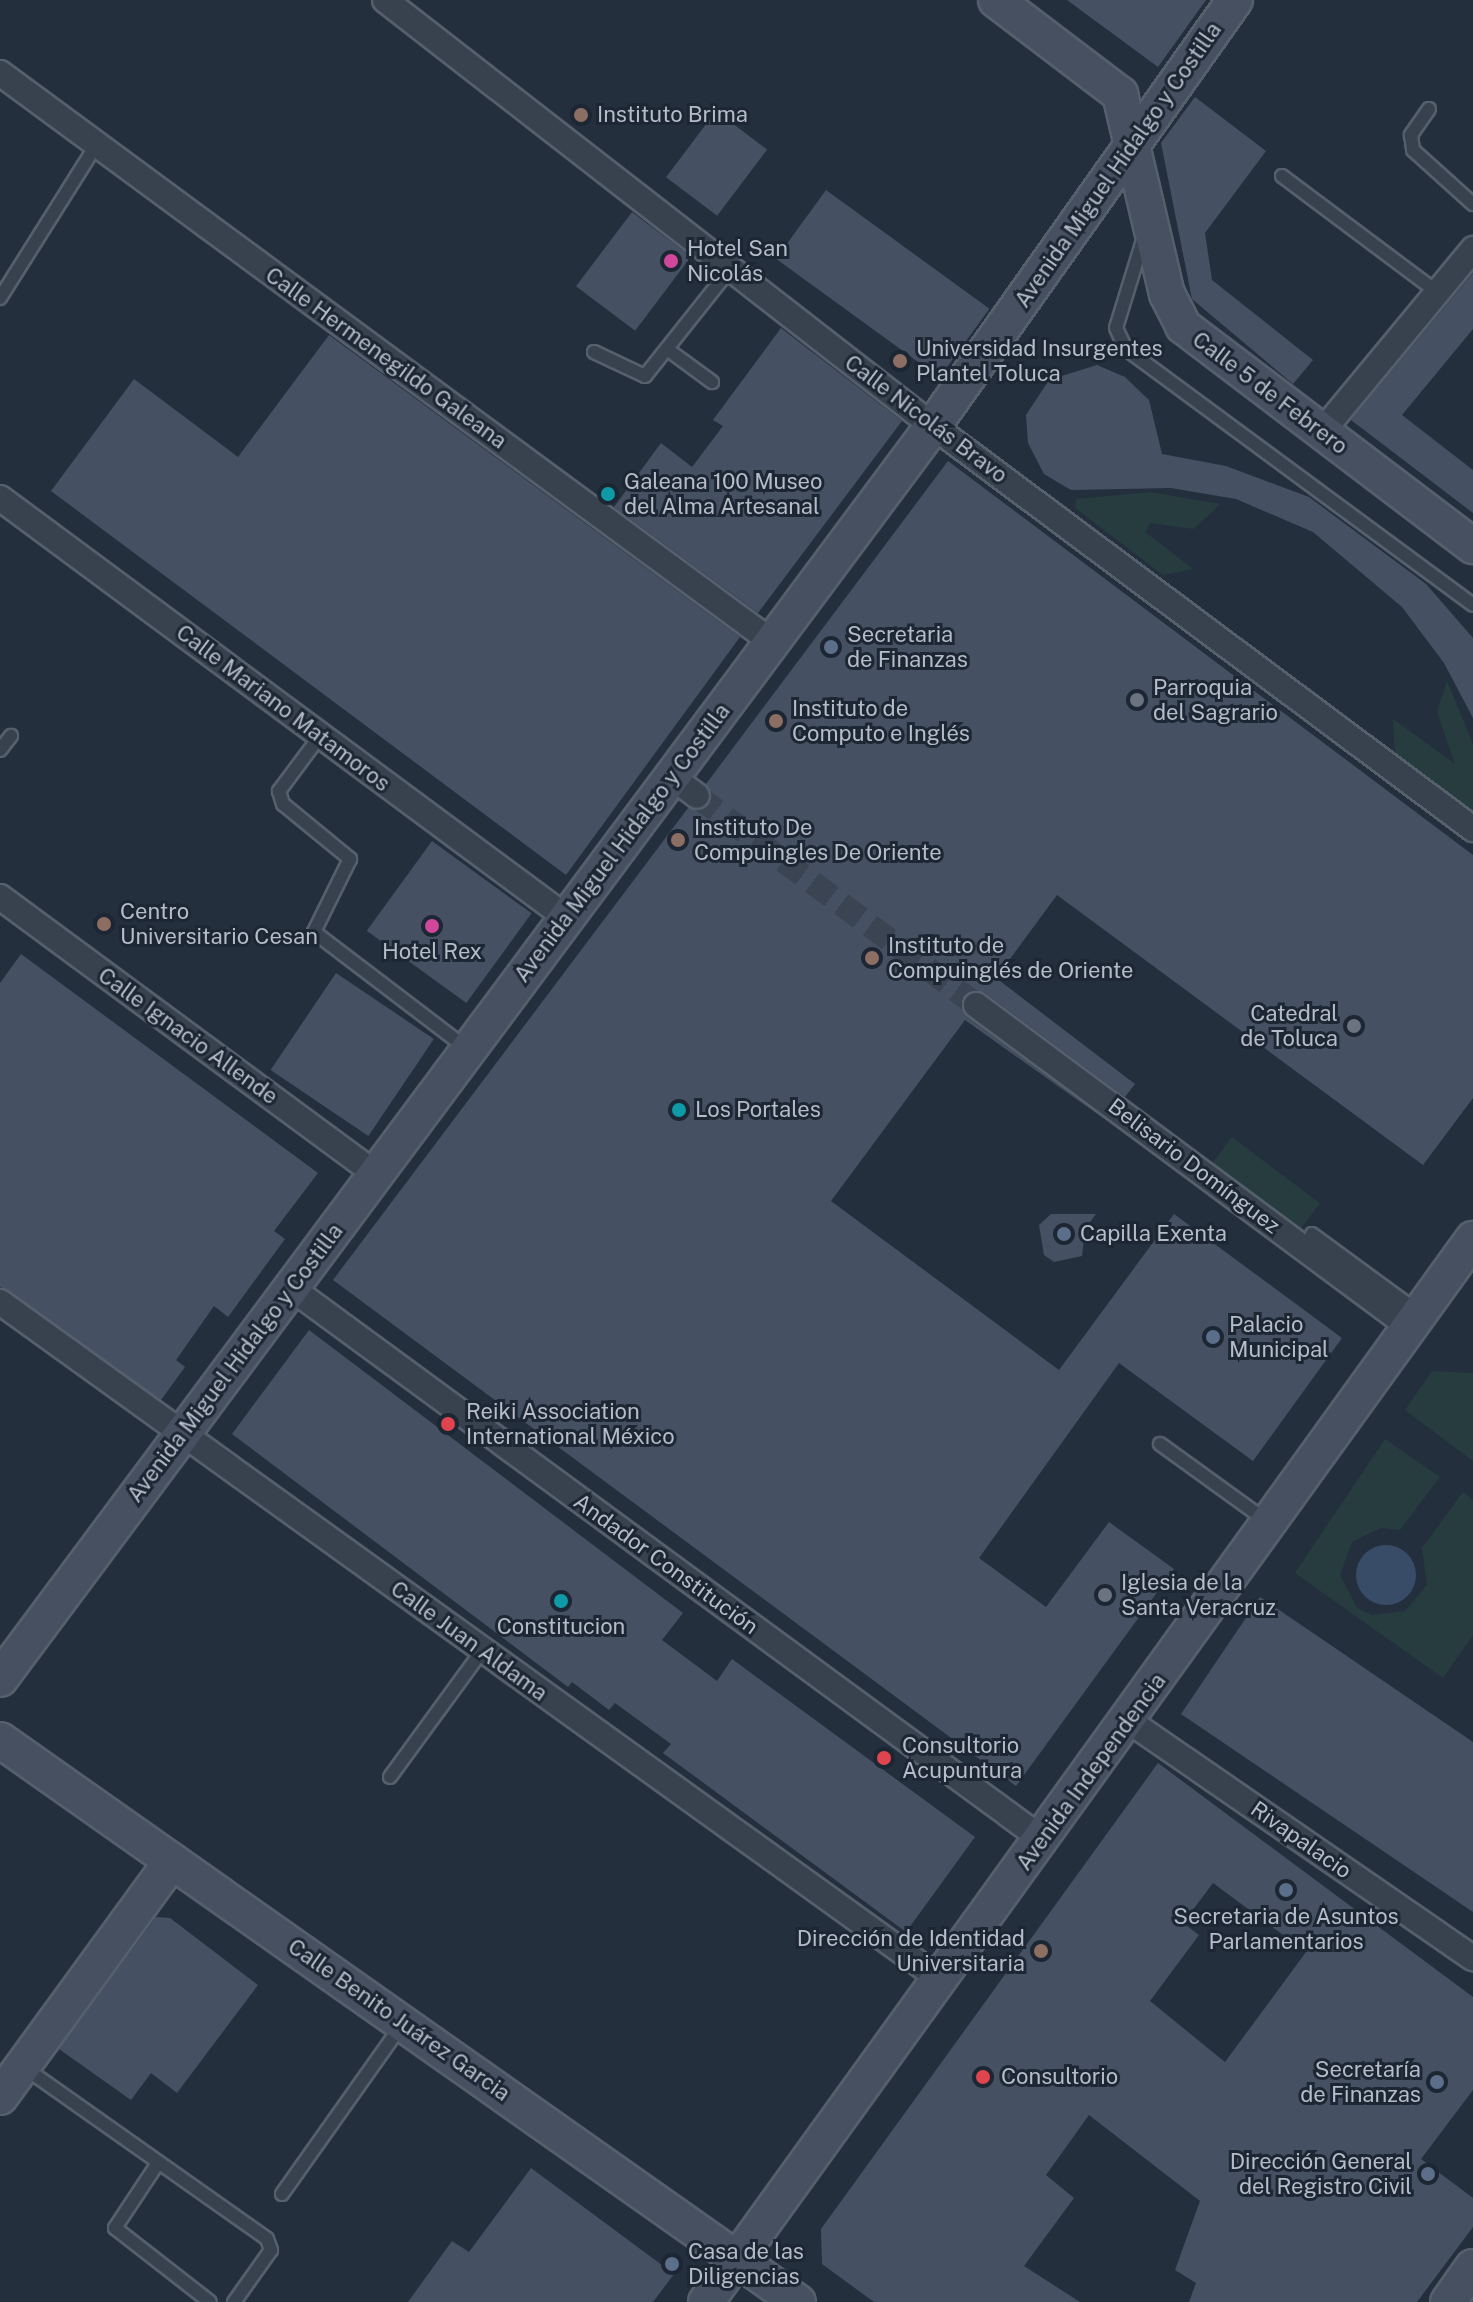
<!DOCTYPE html>
<meta charset="utf-8">
<style>
body{margin:0}
#map{position:relative;width:1473px;height:2302px;overflow:hidden;background:#242f3e;font-family:"Public Sans",sans-serif}
div>[style]{position:absolute}
.green>*{inset:0;background:#263c3f;transform-origin:0 0}
.water>*{inset:0;background:#394c67}
.round{border-radius:50%}
.building>*{inset:0;background:#455162;transform-origin:0 0}
.street-tunnel>*{height:24px;margin-top:-12px;transform-origin:0;background:repeating-linear-gradient(90deg,#3a4453 0 24px,transparent 0 36px)}
.roads{filter:drop-shadow(2px 0 #565f6c) drop-shadow(-2px 0 #565f6c) drop-shadow(0 2px #565f6c) drop-shadow(0 -2px #565f6c)}
.lane>*{height:12px;margin:-6px;padding:0 6px;transform-origin:6px;border-radius:6px;background:#38414e}
.street>*{height:24px;margin:-12px;padding:0 12px;transform-origin:12px;border-radius:12px;background:#38414e}
.secondary>*{height:34px;margin:-17px;padding:0 17px;transform-origin:17px;border-radius:17px;background:#465061}
.dots>*{width:22px;height:22px;translate:-50% -50%;box-sizing:border-box;border:4px solid #1d2633;border-radius:50%}
span{translate:-50% -50%;white-space:nowrap;text-align:center;line-height:1.15;-webkit-text-stroke:6px #1d2633;paint-order:stroke}
.poi-label{font-size:22px;color:#b4bcc9}
.left{translate:0 -50%;text-align:left}
.right{translate:-100% -50%;text-align:right}
.street-label{font-size:22px;color:#b4bcc9}
</style>
<div id="map">
<div class="green">
<div style="clip-path:polygon(1151px 492px,1220px 504px,1194px 529px,1150px 523px,1145px 532px,1193px 569px,1163px 575px,1075px 508px,1076px 499px)"></div>
<div style="clip-path:polygon(1447px 681px,1473px 744px,1473px 811px,1395px 753px,1393px 719px,1455px 764px,1437px 712px)"></div>
<div style="left:1232px;top:1137px;width:110px;height:38px;rotate:37deg"></div>
<div style="clip-path:polygon(1432px 1371px,1473px 1373px,1473px 1461px,1405px 1410px)"></div>
<div style="clip-path:polygon(1385px 1439px,1440px 1477px,1400px 1530px,1381px 1528px,1352px 1542px,1340px 1575px,1357px 1608px,1372px 1615px,1405px 1611px,1427px 1585px,1422px 1548px,1463px 1492px,1473px 1500px,1473px 1635px,1443px 1678px,1295px 1573px)"></div>
</div>
<div class="water">
<div class="round" style="left:1356px;top:1545px;width:60px;height:60px"></div>
</div>
<div class="building">
<div style="clip-path:polygon(1067px 0,1206px 0,1158px 67px)"></div>
<div style="clip-path:polygon(1195px 97px,1266px 151px,1205px 233px,1212px 280px,1313px 360px,1293px 384px,1192px 299px,1161px 143px)"></div>
<div style="left:716px;top:111px;width:64px;height:83px;rotate:37deg"></div>
<div style="left:826px;top:190px;width:202px;height:85px;rotate:36deg"></div>
<div style="left:632px;top:212px;width:74px;height:93px;rotate:37deg"></div>
<div style="clip-path:polygon(1473px 273px,1473px 329px,1402px 415px,1473px 470px,1473px 513px,1351px 420px)"></div>
<div style="clip-path:polygon(781px 328px,902px 421px,758px 613px,614px 507px,661px 443px,692px 467px,723px 426px,713px 420px)"></div>
<div style="clip-path:polygon(329px 335px,740px 637px,566px 875px,51px 491px,134px 379px,238px 457px)"></div>
<div style="clip-path:polygon(1097px 365px,1125px 377px,1149px 400px,1162px 454px,1226px 466px,1309px 497px,1426px 584px,1473px 638px,1473px 718px,1444px 663px,1402px 607px,1313px 532px,1236px 499px,1171px 488px,1071px 490px,1044px 474px,1028px 443px,1026px 415px,1049px 380px)"></div>
<div style="clip-path:polygon(948px 461px,1473px 855px,1473px 1098px,1423px 1165px,1057px 895px,996px 978px,1135px 1084px,1125px 1097px,985px 993px,971px 991px,961px 1003px,967px 1017px,1107px 1121px,965px 1020px,831px 1201px,1059px 1370px,1174px 1214px,1342px 1338px,1253px 1461px,1119px 1363px,979px 1558px,1046px 1607px,1109px 1522px,1174px 1569px,1016px 1786px,333px 1280px,688px 808px,709px 804px,706px 784px)"></div>
<div style="left:432px;top:841px;width:123px;height:111px;rotate:36deg"></div>
<div style="clip-path:polygon(21px 954px,318px 1173px,274px 1231px,285px 1239px,228px 1317px,214px 1306px,176px 1360px,185px 1367px,161px 1400px,0 1287px,0 983px)"></div>
<div style="left:336px;top:973px;width:118px;height:117px;rotate:34deg"></div>
<div style="clip-path:polygon(1051px 1214px,1096px 1214px,1085px 1229px,1082px 1256px,1054px 1262px,1044px 1255px,1039px 1225px)"></div>
<div style="clip-path:polygon(309px 1330px,683px 1613px,662px 1640px,717px 1681px,732px 1659px,975px 1837px,906px 1932px,663px 1753px,671px 1744px,615px 1703px,609px 1710px,572px 1682px,568px 1687px,232px 1434px)"></div>
<div style="clip-path:polygon(1260px 1597px,1473px 1742px,1473px 1912px,1181px 1714px)"></div>
<div style="clip-path:polygon(evenodd,1158px 1763px,1473px 1997px,1473px 2090px,1421px 2159px,1473px 2198px,1473px 2227px,1417px 2302px,1189px 2302px,1196px 2283px,1175px 2270px,1200px 2201px,1089px 2115px,1046px 2175px,1074px 2198px,1024px 2266px,1080px 2302px,874px 2302px,822px 2264px,821px 2229px,1158px 1763px,1213px 1883px,1306px 1952px,1225px 2062px,1150px 2001px,1199px 1935px,1183px 1923px,1213px 1883px)"></div>
<div style="clip-path:polygon(156px 1917px,170px 1918px,258px 1985px,177px 2093px,151px 2073px,131px 2100px,59px 2049px)"></div>
<div style="clip-path:polygon(531px 2168px,674px 2274px,653px 2302px,408px 2302px,452px 2241px,469px 2252px)"></div>
</div>
<div class="street-tunnel">
<div style="left:697px;top:796px;width:349px;rotate:36.8deg"></div>
</div>
<div class="roads">
<div class="lane">
<div style="left:1429px;top:109px;width:32px;rotate:125deg"></div>
<div style="left:1411px;top:135px;width:15px;rotate:82deg"></div>
<div style="left:1413px;top:150px;width:81px;rotate:42deg"></div>
<div style="left:1282px;top:176px;width:194px;rotate:36.8deg"></div>
<div style="left:1144px;top:237px;width:95px;rotate:107.1deg"></div>
<div style="left:1116px;top:328px;width:23px;rotate:65deg"></div>
<div style="left:1126px;top:349px;width:431px;rotate:36.4deg"></div>
<div style="left:0;top:298px;width:182px;rotate:-57.8deg"></div>
<div style="left:667px;top:349px;width:56px;rotate:36.3deg"></div>
<div style="left:594px;top:352px;width:56px;rotate:25.2deg"></div>
<div style="left:645px;top:376px;width:138px;rotate:-51.5deg"></div>
<div style="left:320px;top:736px;width:69px;rotate:126.7deg"></div>
<div style="left:279px;top:791px;width:14px;rotate:73deg"></div>
<div style="left:283px;top:804px;width:87px;rotate:39.4deg"></div>
<div style="left:350px;top:859px;width:81px;rotate:116.3deg"></div>
<div style="left:314px;top:932px;width:191px;rotate:37.3deg"></div>
<div style="left:0;top:750px;width:18px;rotate:-52deg"></div>
<div style="left:1312px;top:1234px;width:132px;rotate:36.3deg"></div>
<div style="left:1160px;top:1444px;width:133px;rotate:35.8deg"></div>
<div style="left:390px;top:1777px;width:156px;rotate:-53.9deg"></div>
<div style="left:25px;top:2068px;width:296px;rotate:35.2deg"></div>
<div style="left:267px;top:2239px;width:12px;rotate:70deg"></div>
<div style="left:271px;top:2250px;width:64px;rotate:125.4deg"></div>
<div style="left:158px;top:2163px;width:78px;rotate:123.5deg"></div>
<div style="left:115px;top:2228px;width:120px;rotate:37.9deg"></div>
<div style="left:282px;top:2194px;width:206px;rotate:-54.7deg"></div>
</div>
<div class="street">
<div style="left:385px;top:0;width:694px;rotate:37.86deg"></div>
<div style="left:933px;top:426px;width:674px;rotate:36.73deg"></div>
<div style="left:0;top:73px;width:959px;rotate:36.39deg"></div>
<div style="left:1321px;top:433px;width:239px;rotate:-50.4deg"></div>
<div style="left:0;top:498px;width:706px;rotate:36.53deg"></div>
<div style="left:672px;top:777px;width:31px;rotate:37deg"></div>
<div style="left:0;top:897px;width:467px;rotate:36.4deg"></div>
<div style="left:976px;top:1005px;width:542px;rotate:36.59deg"></div>
<div style="left:291px;top:1288px;width:931px;rotate:36.27deg"></div>
<div style="left:0;top:1302px;width:1158px;rotate:35.76deg"></div>
<div style="left:1129px;top:1721px;width:418px;rotate:34.6deg"></div>
</div>
<div class="secondary">
<div style="left:996px;top:0;width:156px;rotate:37.2deg"></div>
<div style="left:1120px;top:94px;width:205px;rotate:76.8deg"></div>
<div style="left:1167px;top:294px;width:36px;rotate:63deg"></div>
<div style="left:1183px;top:326px;width:364px;rotate:37.2deg"></div>
<div style="left:0;top:1679px;width:1562px;rotate:-53.33deg"></div>
<div style="left:933px;top:426px;width:522px;rotate:-54.67deg"></div>
<div style="left:0;top:1740px;width:976px;rotate:35.16deg"></div>
<div style="left:0;top:2097px;width:292px;rotate:-53.9deg"></div>
<div style="left:706px;top:2302px;width:1311px;rotate:-54.19deg"></div>
<div style="left:1448px;top:2302px;width:43px;rotate:-54.5deg"></div>
</div>
</div>
<div class="dots">
<div style="left:581px;top:115px;background:#8d6e63"></div>
<div style="left:671px;top:261px;background:#d1479c"></div>
<div style="left:900px;top:361px;background:#8d6e63"></div>
<div style="left:608px;top:494px;background:#0f9aa8"></div>
<div style="left:831px;top:647px;background:#5c6f8a"></div>
<div style="left:1137px;top:700px;background:#6b7280"></div>
<div style="left:776px;top:721px;background:#8d6e63"></div>
<div style="left:678px;top:840px;background:#8d6e63"></div>
<div style="left:104px;top:924px;background:#8d6e63"></div>
<div style="left:432px;top:926px;background:#d1479c"></div>
<div style="left:872px;top:958px;background:#8d6e63"></div>
<div style="left:1354px;top:1026px;background:#6b7280"></div>
<div style="left:679px;top:1110px;background:#0f9aa8"></div>
<div style="left:1064px;top:1234px;background:#5c6f8a"></div>
<div style="left:1213px;top:1337px;background:#5c6f8a"></div>
<div style="left:448px;top:1424px;background:#e0444e"></div>
<div style="left:1105px;top:1595px;background:#6b7280"></div>
<div style="left:561px;top:1601px;background:#0f9aa8"></div>
<div style="left:884px;top:1758px;background:#e0444e"></div>
<div style="left:1286px;top:1890px;background:#5c6f8a"></div>
<div style="left:1041px;top:1951px;background:#8d6e63"></div>
<div style="left:983px;top:2077px;background:#e0444e"></div>
<div style="left:1437px;top:2082px;background:#5c6f8a"></div>
<div style="left:1428px;top:2174px;background:#5c6f8a"></div>
<div style="left:672px;top:2264px;background:#5c6f8a"></div>
</div>
<div class="poi-label">
<span class="left" style="left:597px;top:115px">Instituto Brima</span>
<span class="left" style="left:687px;top:261px">Hotel San<br>Nicolás</span>
<span class="left" style="left:916px;top:361px">Universidad Insurgentes<br>Plantel Toluca</span>
<span class="left" style="left:624px;top:494px">Galeana 100 Museo<br>del Alma Artesanal</span>
<span class="left" style="left:847px;top:647px">Secretaria<br>de Finanzas</span>
<span class="left" style="left:1153px;top:700px">Parroquia<br>del Sagrario</span>
<span class="left" style="left:792px;top:721px">Instituto de<br>Computo e Inglés</span>
<span class="left" style="left:694px;top:840px">Instituto De<br>Compuingles De Oriente</span>
<span class="left" style="left:120px;top:924px">Centro<br>Universitario Cesan</span>
<span class="left" style="left:888px;top:958px">Instituto de<br>Compuinglés de Oriente</span>
<span style="left:432px;top:952px">Hotel Rex</span>
<span class="right" style="left:1338px;top:1026px">Catedral<br>de Toluca</span>
<span class="left" style="left:695px;top:1110px">Los Portales</span>
<span class="left" style="left:1080px;top:1234px">Capilla Exenta</span>
<span class="left" style="left:1229px;top:1337px">Palacio<br>Municipal</span>
<span class="left" style="left:466px;top:1424px">Reiki Association<br>International México</span>
<span class="left" style="left:1121px;top:1595px">Iglesia de la<br>Santa Veracruz</span>
<span style="left:561px;top:1627px">Constitucion</span>
<span class="left" style="left:902px;top:1758px">Consultorio<br>Acupuntura</span>
<span style="left:1286px;top:1929px">Secretaria de Asuntos<br>Parlamentarios</span>
<span class="right" style="left:1025px;top:1951px">Dirección de Identidad<br>Universitaria</span>
<span class="right" style="left:1421px;top:2082px">Secretaría<br>de Finanzas</span>
<span class="left" style="left:1001px;top:2077px">Consultorio</span>
<span class="right" style="left:1412px;top:2174px">Dirección General<br>del Registro Civil</span>
<span class="left" style="left:688px;top:2264px">Casa de las<br>Diligencias</span>
</div>
<div class="street-label">
<span style="left:1118px;top:165px;rotate:-55deg">Avenida Miguel Hidalgo y Costilla</span>
<span style="left:386px;top:358px;rotate:36deg">Calle Hermenegildo Galeana</span>
<span style="left:1270px;top:393px;rotate:37deg">Calle 5 de Febrero</span>
<span style="left:926px;top:419px;rotate:37deg">Calle Nicolás Bravo</span>
<span style="left:283px;top:708px;rotate:37deg">Calle Mariano Matamoros</span>
<span style="left:622px;top:843px;rotate:-53deg">Avenida Miguel Hidalgo y Costilla</span>
<span style="left:188px;top:1036px;rotate:36deg">Calle Ignacio Allende</span>
<span style="left:1194px;top:1166px;rotate:37deg">Belisario Domínguez</span>
<span style="left:235px;top:1363px;rotate:-53deg">Avenida Miguel Hidalgo y Costilla</span>
<span style="left:666px;top:1564px;rotate:36deg">Andador Constitución</span>
<span style="left:469px;top:1641px;rotate:36deg">Calle Juan Aldama</span>
<span style="left:1091px;top:1772px;rotate:-54deg">Avenida Independencia</span>
<span style="left:1301px;top:1840px;rotate:35deg">Rivapalacio</span>
<span style="left:399px;top:2020px;rotate:35deg">Calle Benito Juárez Garcia</span>
</div>
</div>
